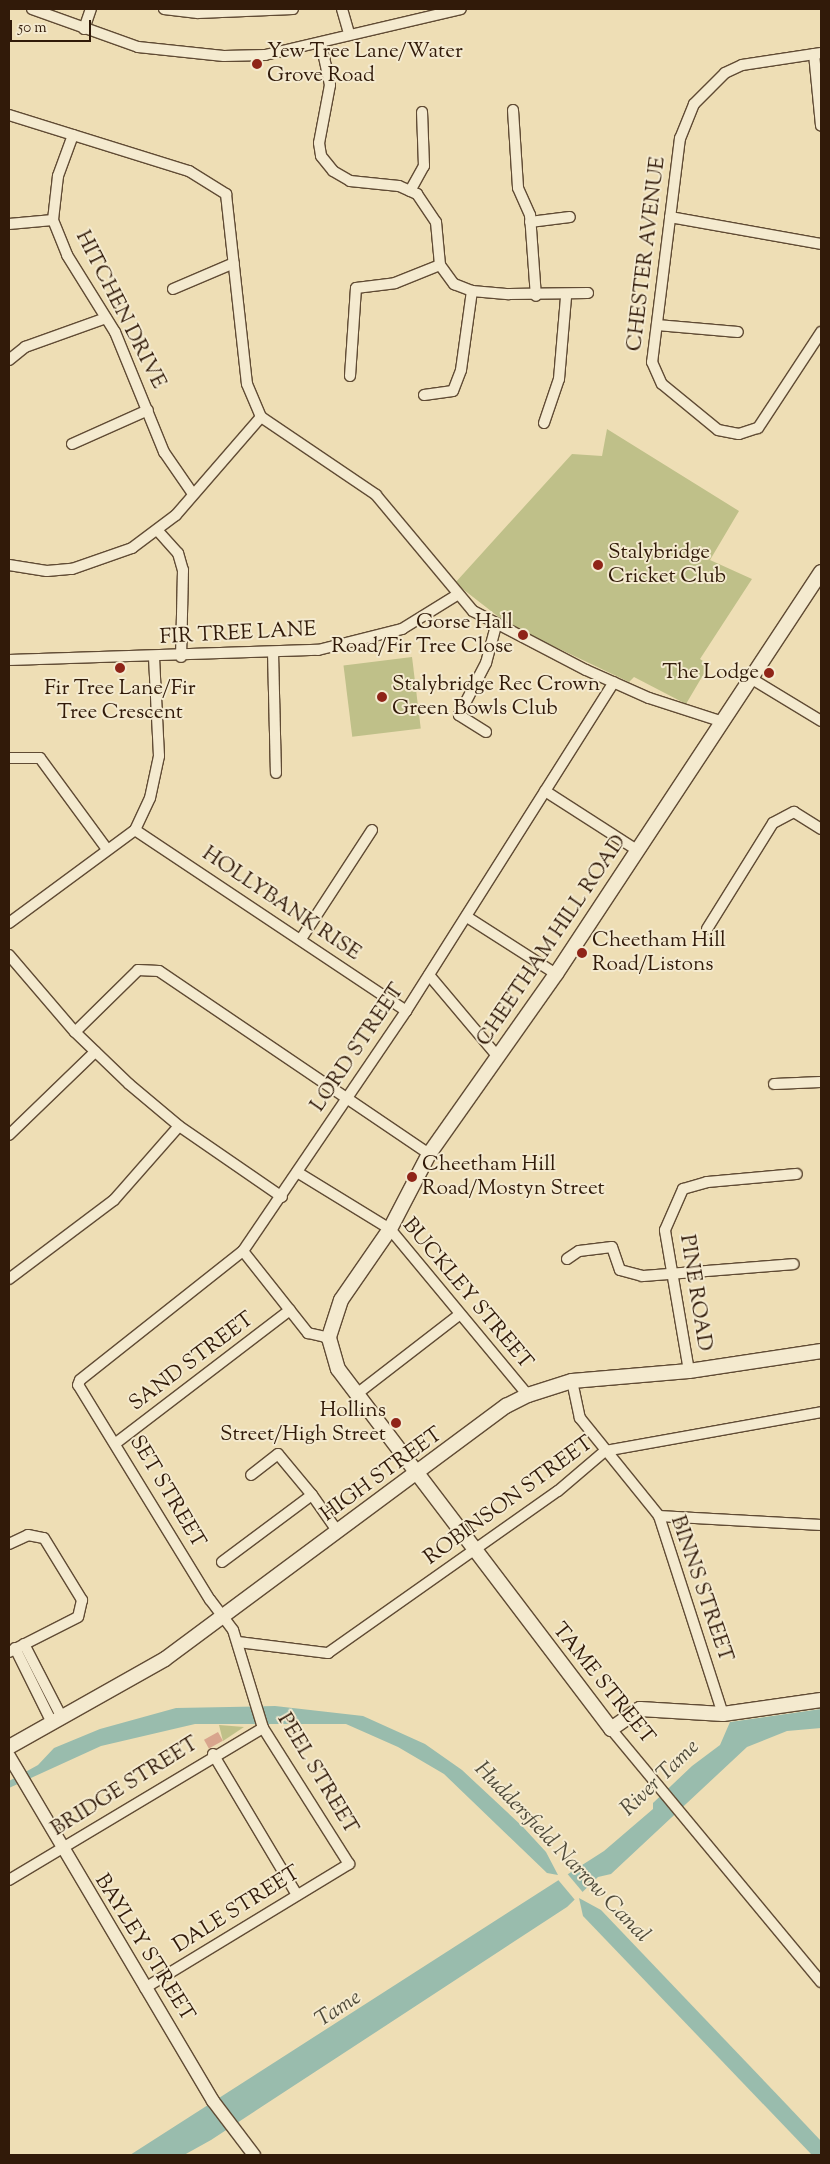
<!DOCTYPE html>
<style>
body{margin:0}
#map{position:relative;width:830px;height:2164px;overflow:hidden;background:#eedeb5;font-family:"Sorts Mill Goudy",serif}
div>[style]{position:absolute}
.green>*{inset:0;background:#bfc089;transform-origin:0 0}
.water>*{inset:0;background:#99bcad}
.pier>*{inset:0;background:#eedeb5;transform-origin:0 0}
.building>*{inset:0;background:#d8a58d;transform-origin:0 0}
.roads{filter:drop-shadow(1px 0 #604b34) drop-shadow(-1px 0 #604b34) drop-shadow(0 1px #604b34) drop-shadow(0 -1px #604b34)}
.minor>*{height:10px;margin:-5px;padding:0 5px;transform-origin:5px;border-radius:5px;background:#f4eacf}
.tertiary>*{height:12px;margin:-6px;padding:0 6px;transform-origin:6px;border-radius:6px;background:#f4eacf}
.secondary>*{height:14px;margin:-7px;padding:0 7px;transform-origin:7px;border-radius:7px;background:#f4eacf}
.dots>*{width:14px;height:14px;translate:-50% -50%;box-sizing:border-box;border:2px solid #f4eacf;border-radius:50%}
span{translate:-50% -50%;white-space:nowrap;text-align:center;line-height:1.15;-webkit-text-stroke:4px #f4eacf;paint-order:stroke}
.poi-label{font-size:21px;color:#311a09}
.left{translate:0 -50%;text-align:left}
.right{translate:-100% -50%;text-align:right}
.street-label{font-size:21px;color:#311a09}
.water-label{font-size:22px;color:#504b3a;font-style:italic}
.frame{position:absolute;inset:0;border:10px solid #311a09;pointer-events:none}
.scale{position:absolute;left:10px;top:20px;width:81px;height:22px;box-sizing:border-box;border:2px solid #311a09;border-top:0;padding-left:6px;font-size:15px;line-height:18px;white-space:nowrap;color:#311a09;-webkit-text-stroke:4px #f4eacf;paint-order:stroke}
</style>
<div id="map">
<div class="green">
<div style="clip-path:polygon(607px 429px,739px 511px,710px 560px,752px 579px,700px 659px,709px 665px,686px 704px,634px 677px,629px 682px,509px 625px,455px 583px,572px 454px,602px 456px)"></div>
<div style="left:412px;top:657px;width:72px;height:69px;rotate:83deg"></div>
<div style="clip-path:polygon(219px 1725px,244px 1727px,223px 1741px)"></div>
</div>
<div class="water">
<div style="clip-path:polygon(275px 1706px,363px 1716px,425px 1744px,462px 1770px,523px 1827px,546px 1852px,558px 1875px,547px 1873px,444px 1774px,398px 1747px,346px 1724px,195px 1724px,101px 1746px,9px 1788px,9px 1781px,38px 1765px,54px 1748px,100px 1729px,176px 1708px)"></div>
<div style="clip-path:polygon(821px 1709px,821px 1728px,787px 1731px,747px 1747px,611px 1874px,598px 1877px,567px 1907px,211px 2140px,184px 2155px,130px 2155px,604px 1851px,653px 1809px,653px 1803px,692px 1766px,720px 1745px,730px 1722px)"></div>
<div style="clip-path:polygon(579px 1898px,601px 1910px,788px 2106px,821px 2141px,821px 2155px,812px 2155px,583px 1916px)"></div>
</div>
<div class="pier">
<div style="left:565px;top:1871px;width:30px;height:11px;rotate:50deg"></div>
</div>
<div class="building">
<div style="left:218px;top:1732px;width:10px;height:16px;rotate:61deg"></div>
</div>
<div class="roads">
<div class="minor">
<div style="left:32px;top:9px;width:113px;rotate:19.7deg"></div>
<div style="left:138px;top:47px;width:86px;rotate:6deg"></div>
<div style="left:224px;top:56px;width:41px;rotate:-1.4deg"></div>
<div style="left:265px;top:55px;width:201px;rotate:-13.2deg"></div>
<div style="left:164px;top:9px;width:34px;rotate:7deg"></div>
<div style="left:198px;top:13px;width:95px;rotate:-2.4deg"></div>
<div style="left:342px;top:9px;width:26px;rotate:74deg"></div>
<div style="left:84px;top:29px;width:21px;rotate:-71deg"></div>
<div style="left:321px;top:43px;width:43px;rotate:77.9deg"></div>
<div style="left:330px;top:85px;width:59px;rotate:100.7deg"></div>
<div style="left:319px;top:143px;width:13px;rotate:81deg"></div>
<div style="left:321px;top:156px;width:19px;rotate:51deg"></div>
<div style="left:333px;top:171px;width:20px;rotate:30deg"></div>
<div style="left:350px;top:181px;width:49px;rotate:5.8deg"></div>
<div style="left:399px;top:186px;width:20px;rotate:24deg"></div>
<div style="left:417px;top:194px;width:34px;rotate:56deg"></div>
<div style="left:436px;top:222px;width:43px;rotate:84.7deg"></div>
<div style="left:440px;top:265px;width:24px;rotate:54deg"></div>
<div style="left:454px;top:284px;width:19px;rotate:21deg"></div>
<div style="left:472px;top:291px;width:37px;rotate:5deg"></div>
<div style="left:509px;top:294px;width:79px;rotate:-0.7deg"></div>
<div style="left:821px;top:53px;width:80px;rotate:171.4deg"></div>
<div style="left:742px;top:65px;width:19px;rotate:155deg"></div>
<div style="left:725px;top:73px;width:44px;rotate:135deg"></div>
<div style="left:694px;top:104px;width:37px;rotate:112deg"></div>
<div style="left:680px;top:138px;width:226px;rotate:97.1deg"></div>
<div style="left:652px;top:362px;width:24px;rotate:66deg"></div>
<div style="left:662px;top:384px;width:72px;rotate:39.4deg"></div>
<div style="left:718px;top:430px;width:21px;rotate:11deg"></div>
<div style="left:739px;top:434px;width:20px;rotate:-18deg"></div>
<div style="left:758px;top:428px;width:115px;rotate:-56.7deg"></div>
<div style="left:814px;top:54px;width:72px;rotate:84.4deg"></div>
<div style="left:513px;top:110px;width:78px;rotate:86.3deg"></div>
<div style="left:518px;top:188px;width:30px;rotate:66deg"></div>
<div style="left:530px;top:215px;width:81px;rotate:85.8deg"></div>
<div style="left:9px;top:115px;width:189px;rotate:17.3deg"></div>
<div style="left:189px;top:171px;width:44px;rotate:31.9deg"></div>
<div style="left:226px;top:194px;width:191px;rotate:83.7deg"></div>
<div style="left:247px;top:384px;width:36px;rotate:67deg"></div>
<div style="left:261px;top:417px;width:139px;rotate:34.1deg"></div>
<div style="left:376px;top:495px;width:151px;rotate:50.1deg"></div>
<div style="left:473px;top:611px;width:127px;rotate:27.6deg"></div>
<div style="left:586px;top:670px;width:69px;rotate:24deg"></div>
<div style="left:649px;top:698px;width:78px;rotate:18deg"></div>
<div style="left:73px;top:135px;width:44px;rotate:110.1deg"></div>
<div style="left:58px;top:176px;width:44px;rotate:96.5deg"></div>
<div style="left:53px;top:220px;width:38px;rotate:68deg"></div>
<div style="left:67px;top:255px;width:91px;rotate:58.1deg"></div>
<div style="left:115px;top:332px;width:130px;rotate:67.8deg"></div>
<div style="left:164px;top:452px;width:51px;rotate:55.4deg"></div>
<div style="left:410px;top:191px;width:29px;rotate:-61deg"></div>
<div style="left:424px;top:166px;width:54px;rotate:-92.1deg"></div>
<div style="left:670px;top:217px;width:153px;rotate:10.1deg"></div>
<div style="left:530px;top:222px;width:40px;rotate:-7.1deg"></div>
<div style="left:9px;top:224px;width:44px;rotate:-5.2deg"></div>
<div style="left:173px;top:289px;width:66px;rotate:-23.1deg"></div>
<div style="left:657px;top:325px;width:81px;rotate:4.9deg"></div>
<div style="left:9px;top:360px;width:21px;rotate:-39deg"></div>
<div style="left:25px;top:347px;width:86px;rotate:-19.7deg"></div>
<div style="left:350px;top:376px;width:88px;rotate:-86.1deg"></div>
<div style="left:356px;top:288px;width:39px;rotate:-7deg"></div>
<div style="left:395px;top:283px;width:48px;rotate:-21.8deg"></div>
<div style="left:424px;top:395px;width:29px;rotate:-8deg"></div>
<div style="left:453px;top:391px;width:22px;rotate:-69deg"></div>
<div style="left:461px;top:370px;width:80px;rotate:-82.1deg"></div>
<div style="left:544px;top:423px;width:46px;rotate:-71.2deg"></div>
<div style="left:559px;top:379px;width:82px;rotate:-85.1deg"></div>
<div style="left:72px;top:444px;width:83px;rotate:-24.1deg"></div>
<div style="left:158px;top:531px;width:30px;rotate:48deg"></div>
<div style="left:178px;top:553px;width:18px;rotate:74deg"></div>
<div style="left:183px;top:570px;width:87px;rotate:91.3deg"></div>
<div style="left:9px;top:565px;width:38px;rotate:9deg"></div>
<div style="left:47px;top:571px;width:25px;rotate:-5deg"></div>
<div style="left:72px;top:569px;width:64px;rotate:-19.3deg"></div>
<div style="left:132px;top:548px;width:55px;rotate:-36.9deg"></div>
<div style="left:176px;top:515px;width:130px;rotate:-49.1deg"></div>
<div style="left:273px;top:652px;width:121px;rotate:88.6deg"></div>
<div style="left:9px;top:660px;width:309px;rotate:-1.9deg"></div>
<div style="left:318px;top:650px;width:87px;rotate:-14deg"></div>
<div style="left:402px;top:629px;width:65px;rotate:-31.7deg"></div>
<div style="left:752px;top:679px;width:81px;rotate:31.3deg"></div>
<div style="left:486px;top:732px;width:32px;rotate:-148deg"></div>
<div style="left:459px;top:715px;width:59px;rotate:-62.6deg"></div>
<div style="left:486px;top:663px;width:39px;rotate:-75deg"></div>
<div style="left:9px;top:758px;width:31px"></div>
<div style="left:40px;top:758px;width:112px;rotate:53.7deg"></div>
<div style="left:545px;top:791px;width:109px;rotate:32.7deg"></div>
<div style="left:135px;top:830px;width:326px;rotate:33.7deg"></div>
<div style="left:467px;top:917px;width:106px;rotate:32.6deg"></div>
<div style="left:9px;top:923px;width:157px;rotate:-36.4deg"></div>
<div style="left:135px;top:830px;width:35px;rotate:-65deg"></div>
<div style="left:150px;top:798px;width:43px;rotate:-77.9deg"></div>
<div style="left:159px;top:756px;width:99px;rotate:-92.9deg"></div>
<div style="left:707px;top:929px;width:125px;rotate:-58.1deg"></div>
<div style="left:773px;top:823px;width:24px;rotate:-28deg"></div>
<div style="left:794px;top:812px;width:32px;rotate:32deg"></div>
<div style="left:301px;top:939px;width:130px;rotate:-56.9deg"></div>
<div style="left:9px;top:955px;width:101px;rotate:49.4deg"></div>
<div style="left:75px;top:1032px;width:75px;rotate:43.9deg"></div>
<div style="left:129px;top:1084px;width:65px;rotate:40deg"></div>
<div style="left:179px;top:1126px;width:125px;rotate:34.6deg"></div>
<div style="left:429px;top:975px;width:107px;rotate:49.9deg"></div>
<div style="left:75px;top:1032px;width:88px;rotate:-44.5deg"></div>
<div style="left:138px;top:970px;width:21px;rotate:3deg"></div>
<div style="left:159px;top:971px;width:326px;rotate:34.1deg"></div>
<div style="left:774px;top:1084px;width:47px;rotate:-2.4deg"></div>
<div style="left:9px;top:1135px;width:120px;rotate:-44deg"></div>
<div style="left:297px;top:1172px;width:109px;rotate:31.5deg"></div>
<div style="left:390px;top:1229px;width:216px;rotate:50.3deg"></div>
<div style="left:243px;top:1251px;width:105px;rotate:51.6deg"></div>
<div style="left:308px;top:1333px;width:22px;rotate:13deg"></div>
<div style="left:567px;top:1259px;width:14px;rotate:-34deg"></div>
<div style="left:579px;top:1251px;width:33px;rotate:-7deg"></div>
<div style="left:612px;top:1247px;width:24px;rotate:71deg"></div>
<div style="left:620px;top:1270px;width:23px;rotate:15deg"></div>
<div style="left:642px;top:1276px;width:152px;rotate:-4.5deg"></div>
<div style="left:9px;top:1279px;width:131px;rotate:-37deg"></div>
<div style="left:114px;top:1200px;width:98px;rotate:-48.7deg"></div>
<div style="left:689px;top:1371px;width:143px;rotate:-99.7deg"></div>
<div style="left:665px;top:1230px;width:45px;rotate:-66.3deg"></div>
<div style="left:683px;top:1189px;width:25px;rotate:-16deg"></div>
<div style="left:707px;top:1182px;width:90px;rotate:-5.1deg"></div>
<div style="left:572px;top:1381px;width:38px;rotate:78deg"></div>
<div style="left:580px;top:1418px;width:126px;rotate:51.1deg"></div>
<div style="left:659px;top:1516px;width:208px;rotate:72.1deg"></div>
<div style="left:358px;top:1393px;width:128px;rotate:-37.7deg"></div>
<div style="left:116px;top:1443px;width:219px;rotate:-37.4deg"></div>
<div style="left:312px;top:1495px;width:45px;rotate:54.9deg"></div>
<div style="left:659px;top:1516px;width:162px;rotate:3.2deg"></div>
<div style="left:9px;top:1544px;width:21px;rotate:-25deg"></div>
<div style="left:28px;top:1535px;width:16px;rotate:11deg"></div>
<div style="left:44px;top:1538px;width:73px;rotate:58.5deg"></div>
<div style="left:82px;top:1600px;width:17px;rotate:103deg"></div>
<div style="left:78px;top:1617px;width:77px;rotate:153.1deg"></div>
<div style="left:222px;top:1562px;width:112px;rotate:-36.7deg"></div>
<div style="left:312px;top:1495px;width:53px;rotate:-129.7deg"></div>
<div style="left:278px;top:1454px;width:34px;rotate:142deg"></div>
<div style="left:238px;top:1642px;width:91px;rotate:7deg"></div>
<div style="left:328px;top:1653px;width:281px;rotate:-35.2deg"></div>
<div style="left:558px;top:1491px;width:62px;rotate:-40.4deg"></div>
<div style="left:605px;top:1451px;width:219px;rotate:-10.2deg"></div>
<div style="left:24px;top:1644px;width:83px;rotate:62.8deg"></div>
<div style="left:15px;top:1648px;width:84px;rotate:63.7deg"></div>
<div style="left:611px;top:1729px;width:329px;rotate:50.3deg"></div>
<div style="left:213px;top:1754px;width:164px;rotate:59.2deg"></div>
<div style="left:9px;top:1880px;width:296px;rotate:-30.9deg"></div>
<div style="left:145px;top:1988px;width:239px;rotate:-31.3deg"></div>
<div style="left:349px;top:1864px;width:161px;rotate:-122.3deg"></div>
<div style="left:263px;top:1728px;width:102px;rotate:-107deg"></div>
<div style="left:233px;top:1630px;width:38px;rotate:-127deg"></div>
<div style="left:210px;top:1600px;width:252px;rotate:-121.5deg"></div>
<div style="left:78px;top:1385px;width:5px;rotate:-68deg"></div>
<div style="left:80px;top:1380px;width:208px;rotate:-38.4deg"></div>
<div style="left:243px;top:1251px;width:290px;rotate:-55.8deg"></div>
<div style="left:406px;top:1011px;width:389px;rotate:-57.7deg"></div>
</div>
<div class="tertiary">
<div style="left:9px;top:1756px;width:401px;rotate:59.4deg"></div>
<div style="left:213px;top:2101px;width:68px;rotate:52.8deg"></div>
</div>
<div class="secondary">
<div style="left:821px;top:572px;width:481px;rotate:123.4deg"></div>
<div style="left:556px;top:974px;width:220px;rotate:125.2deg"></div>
<div style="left:429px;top:1154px;width:85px;rotate:117.5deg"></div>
<div style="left:390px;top:1229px;width:86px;rotate:124.6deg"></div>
<div style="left:341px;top:1300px;width:40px;rotate:108deg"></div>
<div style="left:329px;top:1338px;width:32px;rotate:74deg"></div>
<div style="left:338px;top:1369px;width:452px;rotate:52.8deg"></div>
<div style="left:611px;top:1729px;width:35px;rotate:-35deg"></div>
<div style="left:640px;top:1709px;width:83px;rotate:3.4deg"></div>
<div style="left:723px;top:1714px;width:99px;rotate:-8.1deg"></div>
<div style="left:9px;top:1747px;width:179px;rotate:-29.4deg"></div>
<div style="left:165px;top:1659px;width:425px;rotate:-36.6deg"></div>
<div style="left:506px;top:1406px;width:25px;rotate:-27deg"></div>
<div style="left:528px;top:1395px;width:46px;rotate:-17.7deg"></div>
<div style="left:572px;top:1381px;width:117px;rotate:-4.9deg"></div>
<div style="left:689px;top:1371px;width:134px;rotate:-8.6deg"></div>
</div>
</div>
<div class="dots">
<div style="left:257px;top:64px;background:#8f2418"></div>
<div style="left:598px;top:565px;background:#8f2418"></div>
<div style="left:523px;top:635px;background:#8f2418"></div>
<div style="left:120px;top:668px;background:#8f2418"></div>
<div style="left:769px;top:673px;background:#8f2418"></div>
<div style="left:382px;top:697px;background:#8f2418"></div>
<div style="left:582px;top:953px;background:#8f2418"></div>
<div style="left:412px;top:1177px;background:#8f2418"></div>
<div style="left:396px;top:1423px;background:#8f2418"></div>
</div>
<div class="poi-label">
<span class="left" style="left:267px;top:64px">Yew Tree Lane/Water<br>Grove Road</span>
<span class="left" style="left:608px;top:565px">Stalybridge<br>Cricket Club</span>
<span class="right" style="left:513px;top:635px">Gorse Hall<br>Road/Fir Tree Close</span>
<span class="right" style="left:759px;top:673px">The Lodge</span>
<span class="left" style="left:392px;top:697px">Stalybridge Rec Crown<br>Green Bowls Club</span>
<span style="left:120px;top:701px">Fir Tree Lane/Fir<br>Tree Crescent</span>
<span class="left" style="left:592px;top:953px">Cheetham Hill<br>Road/Listons</span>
<span class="left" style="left:422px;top:1177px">Cheetham Hill<br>Road/Mostyn Street</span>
<span class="right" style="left:386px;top:1423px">Hollins<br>Street/High Street</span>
</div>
<div class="street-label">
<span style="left:647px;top:254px;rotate:-83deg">CHESTER AVENUE</span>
<span style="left:120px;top:310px;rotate:63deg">HITCHEN DRIVE</span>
<span style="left:238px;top:634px;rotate:-3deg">FIR TREE LANE</span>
<span style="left:281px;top:904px;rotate:34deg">HOLLYBANK RISE</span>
<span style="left:552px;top:941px;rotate:-56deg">CHEETHAM HILL ROAD</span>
<span style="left:358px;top:1048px;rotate:-56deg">LORD STREET</span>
<span style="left:695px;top:1293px;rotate:81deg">PINE ROAD</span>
<span style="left:467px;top:1294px;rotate:50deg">BUCKLEY STREET</span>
<span style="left:192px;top:1362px;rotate:-37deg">SAND STREET</span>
<span style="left:382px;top:1475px;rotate:-36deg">HIGH STREET</span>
<span style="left:167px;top:1492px;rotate:59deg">SET STREET</span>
<span style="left:509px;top:1501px;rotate:-36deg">ROBINSON STREET</span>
<span style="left:701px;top:1589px;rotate:71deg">BINNS STREET</span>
<span style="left:603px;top:1684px;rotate:51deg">TAME STREET</span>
<span style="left:317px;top:1774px;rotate:59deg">PEEL STREET</span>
<span style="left:125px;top:1787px;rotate:-32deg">BRIDGE STREET</span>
<span style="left:237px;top:1910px;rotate:-32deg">DALE STREET</span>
<span style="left:144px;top:1948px;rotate:58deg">BAYLEY STREET</span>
</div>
<div class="water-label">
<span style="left:661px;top:1779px;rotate:-44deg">River Tame</span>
<span style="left:561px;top:1853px;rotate:46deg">Huddersfield Narrow Canal</span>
<span style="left:339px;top:2010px;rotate:-33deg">Tame</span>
</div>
<div class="frame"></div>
<div class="scale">50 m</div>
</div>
